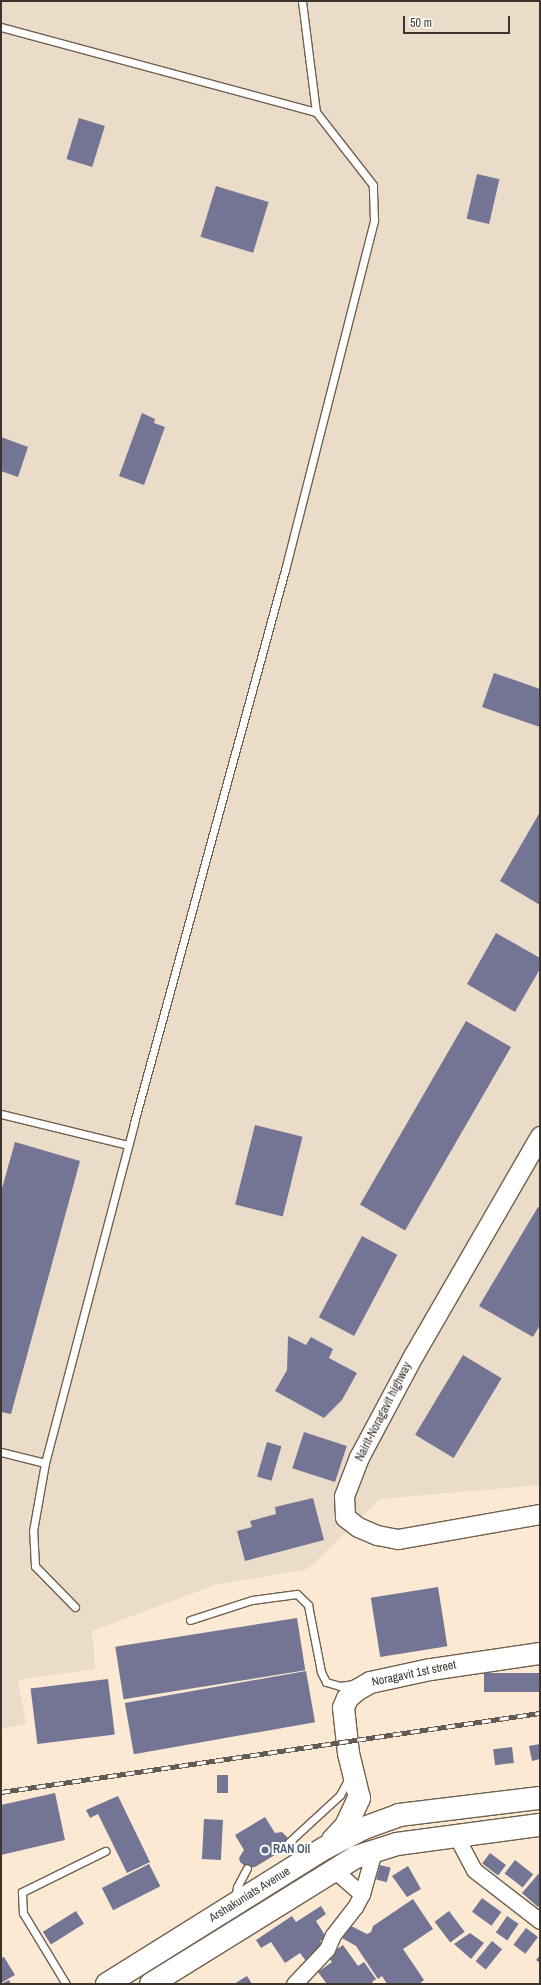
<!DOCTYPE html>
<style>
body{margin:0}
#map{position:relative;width:541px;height:1985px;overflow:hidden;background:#fbe9d4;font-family:"Archivo Narrow",sans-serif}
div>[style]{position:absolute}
.industrial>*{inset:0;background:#ebdcca}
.building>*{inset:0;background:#747495;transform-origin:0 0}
.roads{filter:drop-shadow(1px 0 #70614f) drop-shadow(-1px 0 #70614f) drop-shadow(0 1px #70614f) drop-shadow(0 -1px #70614f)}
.service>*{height:7px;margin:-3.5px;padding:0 3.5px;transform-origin:3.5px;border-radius:3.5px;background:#fff}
.minor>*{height:15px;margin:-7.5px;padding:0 7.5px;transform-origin:7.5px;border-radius:7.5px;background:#fff}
.tertiary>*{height:19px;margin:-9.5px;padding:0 9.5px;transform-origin:9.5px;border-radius:9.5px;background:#fff}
.secondary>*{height:21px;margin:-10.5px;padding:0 10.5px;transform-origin:10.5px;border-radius:10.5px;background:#fff}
.primary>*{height:22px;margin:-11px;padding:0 11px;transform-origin:11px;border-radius:11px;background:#fff}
.rail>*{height:4.5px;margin-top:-2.25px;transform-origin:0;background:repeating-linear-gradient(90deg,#fff 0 9px,#645a50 0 18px);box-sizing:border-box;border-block:1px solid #645a50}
.dots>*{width:11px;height:11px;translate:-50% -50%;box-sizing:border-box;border:2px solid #fff;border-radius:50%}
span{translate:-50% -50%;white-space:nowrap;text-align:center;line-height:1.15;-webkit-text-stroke:4px #fff;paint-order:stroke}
.street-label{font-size:12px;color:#3c352d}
.service-label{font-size:12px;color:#4e5e75;font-weight:700}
.left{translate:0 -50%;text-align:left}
.frame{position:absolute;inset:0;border:2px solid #3c352d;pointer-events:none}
.scale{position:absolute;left:403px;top:16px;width:107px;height:18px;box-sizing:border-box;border:2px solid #3c352d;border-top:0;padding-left:5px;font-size:12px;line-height:14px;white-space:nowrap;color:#3c352d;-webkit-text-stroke:3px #fff;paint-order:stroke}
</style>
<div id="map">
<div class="industrial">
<div style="clip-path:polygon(1px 1px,540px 1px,540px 1485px,380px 1499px,308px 1569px,215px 1585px,92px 1631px,95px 1669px,18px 1680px,26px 1724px,1px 1729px)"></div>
</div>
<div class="building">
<div style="left:79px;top:118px;width:27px;height:43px;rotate:17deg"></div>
<div style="left:477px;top:174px;width:23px;height:46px;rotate:13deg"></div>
<div style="left:216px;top:186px;width:55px;height:53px;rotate:17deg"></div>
<div style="clip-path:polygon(142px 413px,155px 419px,154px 423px,165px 427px,144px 485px,119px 476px)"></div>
<div style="clip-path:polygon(1px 437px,28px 447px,18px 477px,1px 471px)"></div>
<div style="clip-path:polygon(494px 673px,540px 689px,540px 727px,482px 707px)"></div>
<div style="clip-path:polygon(540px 812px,540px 905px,500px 881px)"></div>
<div style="clip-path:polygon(496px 933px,540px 958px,540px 969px,515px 1012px,467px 984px)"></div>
<div style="left:466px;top:1021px;width:52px;height:212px;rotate:30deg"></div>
<div style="left:255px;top:1125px;width:49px;height:82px;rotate:14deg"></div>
<div style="clip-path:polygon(15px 1142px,80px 1161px,11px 1414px,1px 1412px,1px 1192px)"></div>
<div style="clip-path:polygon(538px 1207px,540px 1208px,540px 1325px,533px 1337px,479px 1306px)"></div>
<div style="left:362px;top:1236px;width:40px;height:92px;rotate:28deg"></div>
<div style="clip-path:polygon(288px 1336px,306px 1345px,311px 1337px,333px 1349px,329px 1358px,357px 1373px,342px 1400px,324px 1418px,275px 1391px,287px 1370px)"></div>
<div style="left:463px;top:1355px;width:45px;height:93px;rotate:31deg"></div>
<div style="left:304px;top:1432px;width:45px;height:38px;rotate:18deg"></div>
<div style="left:267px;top:1442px;width:15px;height:36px;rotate:16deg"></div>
<div style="clip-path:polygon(313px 1498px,324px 1540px,245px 1561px,237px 1531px,252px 1527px,250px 1521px,276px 1514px,275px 1507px)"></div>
<div style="left:438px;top:1587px;width:60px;height:68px;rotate:81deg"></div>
<div style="left:297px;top:1618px;width:53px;height:184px;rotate:81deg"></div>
<div style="left:306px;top:1671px;width:52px;height:184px;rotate:80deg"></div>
<div style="left:540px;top:1673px;width:19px;height:56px;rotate:90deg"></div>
<div style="left:108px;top:1679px;width:56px;height:78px;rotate:83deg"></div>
<div style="clip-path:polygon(540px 1744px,540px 1759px,532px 1761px,529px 1746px)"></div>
<div style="left:512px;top:1747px;width:16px;height:19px;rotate:83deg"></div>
<div style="left:217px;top:1775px;width:11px;height:18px"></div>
<div style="clip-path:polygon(55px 1793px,65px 1840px,1px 1855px,1px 1805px)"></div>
<div style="clip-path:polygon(118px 1796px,150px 1862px,127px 1873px,98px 1814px,90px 1818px,86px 1810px)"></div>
<div style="clip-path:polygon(265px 1817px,275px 1833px,282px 1832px,288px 1838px,288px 1847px,255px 1867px,247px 1868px,240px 1862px,239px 1858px,244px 1850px,235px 1835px)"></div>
<div style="left:204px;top:1819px;width:19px;height:40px;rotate:3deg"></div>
<div style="left:490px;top:1853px;width:20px;height:13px;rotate:37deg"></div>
<div style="left:515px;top:1860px;width:23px;height:17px;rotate:38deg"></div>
<div style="left:149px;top:1864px;width:25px;height:53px;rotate:63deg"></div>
<div style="left:380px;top:1865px;width:11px;height:15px;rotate:15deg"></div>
<div style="clip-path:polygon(408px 1866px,421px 1889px,407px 1897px,392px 1876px)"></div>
<div style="clip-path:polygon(540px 1872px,540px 1905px,538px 1907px,522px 1893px)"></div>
<div style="left:482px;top:1898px;width:24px;height:17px;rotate:36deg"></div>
<div style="clip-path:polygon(413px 1899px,433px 1929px,403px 1949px,424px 1980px,419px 1984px,387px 1984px,382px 1976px,378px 1979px,356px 1946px,342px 1938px,349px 1925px,367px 1934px,371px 1932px,373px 1926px)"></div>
<div style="clip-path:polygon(321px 1906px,326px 1914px,316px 1921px,326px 1937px,320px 1941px,325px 1949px,306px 1961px,300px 1953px,285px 1963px,271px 1942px,261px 1948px,256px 1940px,292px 1916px,296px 1922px)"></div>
<div style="left:76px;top:1911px;width:15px;height:39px;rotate:58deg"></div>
<div style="left:449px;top:1911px;width:26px;height:18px;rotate:53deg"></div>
<div style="left:507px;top:1916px;width:14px;height:20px;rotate:34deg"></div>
<div style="left:526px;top:1928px;width:15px;height:21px;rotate:37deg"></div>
<div style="clip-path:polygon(470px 1933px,484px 1943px,471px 1959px,454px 1944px)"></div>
<div style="left:492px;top:1941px;width:13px;height:26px;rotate:39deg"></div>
<div style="clip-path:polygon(343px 1945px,358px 1966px,364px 1962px,376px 1979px,372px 1982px,373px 1984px,327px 1984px,318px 1972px,332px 1962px,327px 1956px)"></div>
<div style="clip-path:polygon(540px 1955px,540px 1963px,536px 1960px)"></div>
<div style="clip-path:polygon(4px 1957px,15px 1975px,1px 1983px,1px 1958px)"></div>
<div style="clip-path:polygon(247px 1976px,252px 1984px,234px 1984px)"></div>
<div style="clip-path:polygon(9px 1980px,11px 1984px,1px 1984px)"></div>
</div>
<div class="roads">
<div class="service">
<div style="left:1px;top:27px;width:326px;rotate:15.1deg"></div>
<div style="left:1px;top:1114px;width:131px;rotate:13.7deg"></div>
<div style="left:1px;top:1452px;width:45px;rotate:14deg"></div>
<div style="left:75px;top:1607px;width:57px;rotate:-134.3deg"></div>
<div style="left:35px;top:1566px;width:35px;rotate:-93deg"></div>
<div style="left:33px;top:1531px;width:69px;rotate:-80deg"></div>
<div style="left:45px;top:1463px;width:351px;rotate:-75.3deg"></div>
<div style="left:134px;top:1123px;width:573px;rotate:-74.73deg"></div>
<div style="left:285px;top:570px;width:361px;rotate:-75.7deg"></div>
<div style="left:374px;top:220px;width:35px;rotate:-92deg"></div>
<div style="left:373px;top:185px;width:93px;rotate:-128deg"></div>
<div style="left:316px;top:112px;width:112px;rotate:-97.2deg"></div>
<div style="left:190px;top:1620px;width:65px;rotate:-17.9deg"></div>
<div style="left:252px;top:1600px;width:45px;rotate:-7.6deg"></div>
<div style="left:297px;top:1594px;width:16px;rotate:45deg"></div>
<div style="left:308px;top:1605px;width:68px;rotate:79deg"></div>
<div style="left:321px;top:1672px;width:11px;rotate:63deg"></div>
<div style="left:326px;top:1682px;width:15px;rotate:16deg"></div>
<div style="left:340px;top:1686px;width:14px;rotate:-8deg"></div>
<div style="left:289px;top:1842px;width:69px;rotate:-42.7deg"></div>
<div style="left:340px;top:1795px;width:19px;rotate:-62deg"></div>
<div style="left:235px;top:1900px;width:13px;rotate:-81deg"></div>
<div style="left:237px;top:1887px;width:21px;rotate:-62deg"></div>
<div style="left:66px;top:1984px;width:83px;rotate:-121.2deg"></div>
<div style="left:23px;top:1913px;width:21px;rotate:-93deg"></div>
<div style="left:22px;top:1892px;width:93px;rotate:-26.3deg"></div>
</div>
<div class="minor">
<div style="left:456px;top:1836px;width:38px;rotate:62deg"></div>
<div style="left:474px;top:1870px;width:83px;rotate:37.7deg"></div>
<div style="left:334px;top:1870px;width:37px;rotate:41deg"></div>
<div style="left:294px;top:1984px;width:48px;rotate:-46.7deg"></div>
<div style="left:327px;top:1949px;width:15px;rotate:-67deg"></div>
<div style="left:333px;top:1935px;width:36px;rotate:-52deg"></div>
<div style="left:355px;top:1907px;width:15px;rotate:-62deg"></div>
<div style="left:362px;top:1894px;width:45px;rotate:-74.4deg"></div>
</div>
<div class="tertiary">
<div style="left:540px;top:1136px;width:252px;rotate:120deg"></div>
<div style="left:414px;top:1354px;width:117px;rotate:118.1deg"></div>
<div style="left:359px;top:1457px;width:42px;rotate:111deg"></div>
<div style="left:344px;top:1496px;width:21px;rotate:87deg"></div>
<div style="left:345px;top:1517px;width:16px;rotate:38deg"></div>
<div style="left:358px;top:1527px;width:21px;rotate:23deg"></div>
<div style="left:377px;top:1535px;width:21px;rotate:11deg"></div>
<div style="left:398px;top:1539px;width:144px;rotate:-10deg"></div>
</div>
<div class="secondary">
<div style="left:359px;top:1798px;width:46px;rotate:-103.7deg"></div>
<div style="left:348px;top:1753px;width:46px;rotate:-96.2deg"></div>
<div style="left:343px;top:1707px;width:10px;rotate:-66deg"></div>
<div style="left:347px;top:1698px;width:12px;rotate:-42deg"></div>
<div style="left:356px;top:1690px;width:16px;rotate:-30deg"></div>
<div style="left:370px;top:1682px;width:61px;rotate:-12.2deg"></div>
<div style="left:430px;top:1669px;width:111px;rotate:-8.3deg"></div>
</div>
<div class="primary">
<div style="left:333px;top:1840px;width:19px;rotate:-47deg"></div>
<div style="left:346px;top:1826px;width:31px;rotate:-65deg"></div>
<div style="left:107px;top:1984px;width:257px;rotate:-32deg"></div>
<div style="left:325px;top:1848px;width:44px;rotate:-27.1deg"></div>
<div style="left:364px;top:1828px;width:37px;rotate:-20deg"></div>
<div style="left:399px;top:1815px;width:142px;rotate:-6.9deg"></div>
<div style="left:151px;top:1984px;width:241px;rotate:-31.8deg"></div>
<div style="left:356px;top:1857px;width:43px;rotate:-17.6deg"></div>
<div style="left:397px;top:1844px;width:144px;rotate:-7.6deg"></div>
</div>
</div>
<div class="rail">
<div style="left:1px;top:1792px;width:545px;rotate:-8.34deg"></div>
</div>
<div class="dots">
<div style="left:265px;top:1850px;background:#5c6f8a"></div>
</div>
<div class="street-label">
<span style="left:384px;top:1412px;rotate:-63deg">Nairit-Noragavit highway</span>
<span style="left:414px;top:1674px;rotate:-12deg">Noragavit 1st street</span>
<span style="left:250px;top:1895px;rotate:-32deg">Arshakuniats Avenue</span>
</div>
<div class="service-label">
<span class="left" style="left:273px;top:1850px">RAN Oil</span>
</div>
<div class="frame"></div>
<div class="scale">50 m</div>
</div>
